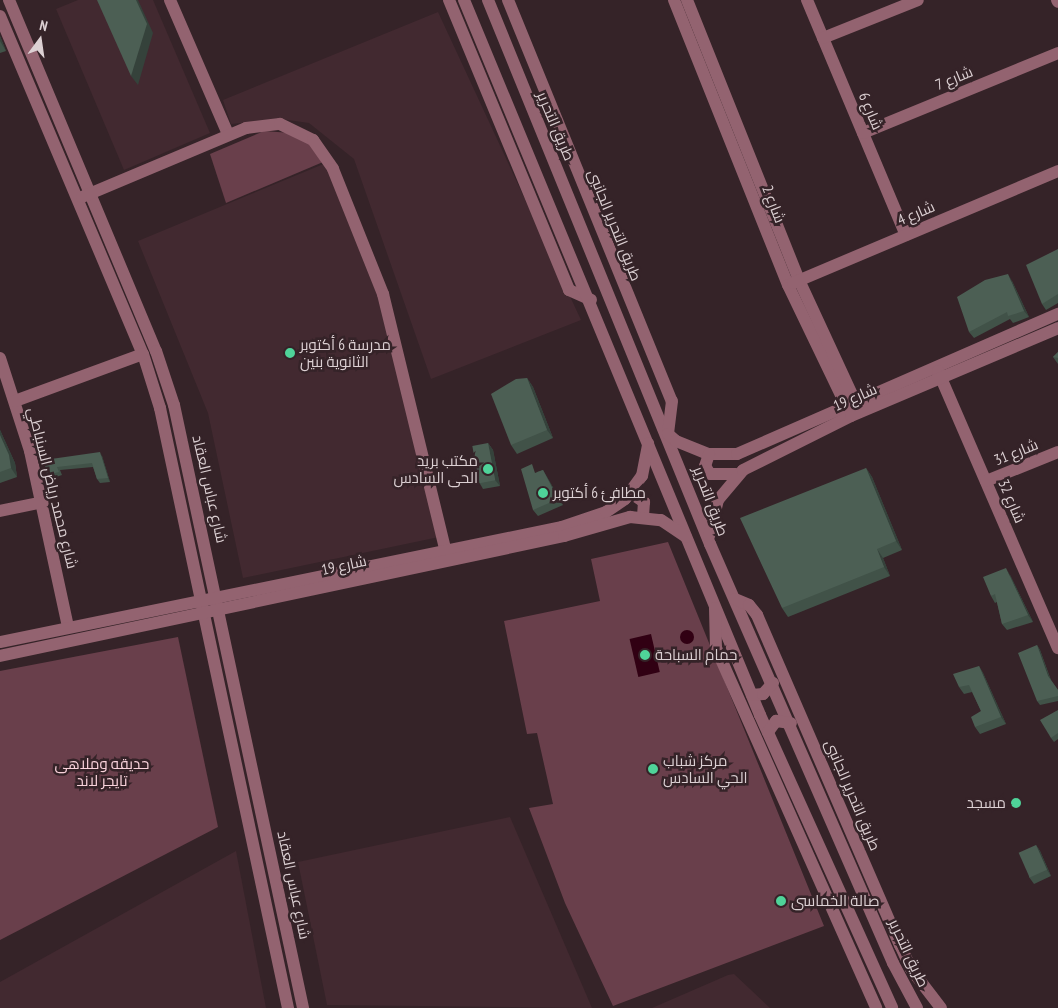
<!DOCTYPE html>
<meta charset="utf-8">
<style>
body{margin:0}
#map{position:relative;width:1058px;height:1008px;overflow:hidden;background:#352328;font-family:"PT Sans Narrow",Cairo,sans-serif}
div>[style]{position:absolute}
.built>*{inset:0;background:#422930}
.green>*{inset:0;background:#693f4b}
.water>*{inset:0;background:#310013;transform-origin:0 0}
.round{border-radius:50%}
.minor>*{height:12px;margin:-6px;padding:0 6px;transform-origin:6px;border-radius:6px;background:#936370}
.wall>*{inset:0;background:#415248}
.shaded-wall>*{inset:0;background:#35423b}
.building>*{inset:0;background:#4c5f54;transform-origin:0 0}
.dots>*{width:14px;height:14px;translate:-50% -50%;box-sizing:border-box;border:2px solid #352328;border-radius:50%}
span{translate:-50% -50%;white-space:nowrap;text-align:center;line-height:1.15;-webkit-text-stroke:5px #352328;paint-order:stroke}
.street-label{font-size:15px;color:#dcd0d3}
.poi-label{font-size:15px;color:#dcd0d3}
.left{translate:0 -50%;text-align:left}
.right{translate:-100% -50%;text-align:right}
.park-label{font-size:15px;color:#f9d2db}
.north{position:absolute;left:15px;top:15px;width:50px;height:50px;-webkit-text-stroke:4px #352328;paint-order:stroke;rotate:14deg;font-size:14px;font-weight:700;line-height:20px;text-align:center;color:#dcd0d3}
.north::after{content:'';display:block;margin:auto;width:18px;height:22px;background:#dcd0d3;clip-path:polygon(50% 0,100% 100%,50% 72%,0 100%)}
</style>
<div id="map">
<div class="built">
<div style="clip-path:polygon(78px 0,153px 0,210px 133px,124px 170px,56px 9px)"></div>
<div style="clip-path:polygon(438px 12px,581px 320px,431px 379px,354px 159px,309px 123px,281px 119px,231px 124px,223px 100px)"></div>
<div style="clip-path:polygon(326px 163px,382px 293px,439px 537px,243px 578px,208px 413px,138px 241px)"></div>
<div style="clip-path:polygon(510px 817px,592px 1008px,327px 1005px,298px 862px)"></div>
<div style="clip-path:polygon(236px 851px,266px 1008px,0 1008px,0 982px)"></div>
<div style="clip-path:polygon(734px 974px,770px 1008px,652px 1008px,728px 975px)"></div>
</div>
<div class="green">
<div style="clip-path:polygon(264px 131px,291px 133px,313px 145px,323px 162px,226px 203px,210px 154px)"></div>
<div style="clip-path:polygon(668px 542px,824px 926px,613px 1006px,565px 903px,529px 808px,553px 804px,537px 733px,527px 734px,504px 621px,600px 601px,591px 559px)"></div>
<div style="clip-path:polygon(178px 637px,218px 827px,0 940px,0 671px)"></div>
</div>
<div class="water">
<div class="round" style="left:680px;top:630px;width:14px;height:14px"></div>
<div style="left:651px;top:634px;width:39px;height:22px;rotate:77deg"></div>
</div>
<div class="minor">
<div style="left:9px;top:0;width:381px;rotate:67.3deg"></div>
<div style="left:156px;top:351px;width:57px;rotate:71.6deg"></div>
<div style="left:174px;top:405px;width:617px;rotate:77.92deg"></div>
<div style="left:170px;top:0;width:146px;rotate:66.6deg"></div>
<div style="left:449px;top:0;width:314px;rotate:67.5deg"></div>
<div style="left:569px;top:290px;width:24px;rotate:24deg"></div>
<div style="left:464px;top:0;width:774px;rotate:67.51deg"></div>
<div style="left:760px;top:715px;width:321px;rotate:65.7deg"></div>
<div style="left:488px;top:0;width:588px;rotate:67.8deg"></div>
<div style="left:710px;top:544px;width:457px;rotate:66.4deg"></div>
<div style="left:893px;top:963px;width:51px;rotate:61.9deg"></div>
<div style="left:508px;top:0;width:433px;rotate:67.8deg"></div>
<div style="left:672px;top:401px;width:33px;rotate:97deg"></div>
<div style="left:668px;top:434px;width:11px;rotate:41deg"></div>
<div style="left:676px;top:441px;width:35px;rotate:22deg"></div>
<div style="left:709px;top:454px;width:28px"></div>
<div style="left:737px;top:454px;width:350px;rotate:-23.6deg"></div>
<div style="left:674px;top:0;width:307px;rotate:68.2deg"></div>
<div style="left:788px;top:285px;width:145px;rotate:64.3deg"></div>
<div style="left:687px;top:0;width:302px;rotate:68.2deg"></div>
<div style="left:799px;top:280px;width:145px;rotate:65.2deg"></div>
<div style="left:807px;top:0;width:255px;rotate:67.2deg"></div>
<div style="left:1057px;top:0;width:2px;rotate:63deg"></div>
<div style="left:0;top:16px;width:367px;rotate:67.1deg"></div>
<div style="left:143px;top:354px;width:57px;rotate:72.5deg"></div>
<div style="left:160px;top:408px;width:614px;rotate:77.96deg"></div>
<div style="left:823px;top:38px;width:102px;rotate:-21.8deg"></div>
<div style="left:863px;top:133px;width:211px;rotate:-22.3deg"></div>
<div style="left:82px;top:197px;width:178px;rotate:-22.8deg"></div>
<div style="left:246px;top:128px;width:34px;rotate:-7deg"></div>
<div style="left:280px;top:124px;width:37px;rotate:26deg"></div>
<div style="left:313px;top:140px;width:35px;rotate:55deg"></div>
<div style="left:333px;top:169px;width:135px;rotate:68.2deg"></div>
<div style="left:383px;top:294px;width:261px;rotate:76.3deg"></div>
<div style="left:793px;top:283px;width:288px;rotate:-22.9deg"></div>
<div style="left:0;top:358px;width:98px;rotate:72.1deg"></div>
<div style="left:30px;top:451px;width:180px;rotate:77.8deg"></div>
<div style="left:938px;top:371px;width:302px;rotate:66.6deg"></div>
<div style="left:15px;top:401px;width:136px;rotate:-20.2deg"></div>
<div style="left:709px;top:454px;width:13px;rotate:108deg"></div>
<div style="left:705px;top:466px;width:9px;rotate:58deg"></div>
<div style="left:710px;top:474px;width:26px"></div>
<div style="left:986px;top:481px;width:78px;rotate:-21.9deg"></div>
<div style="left:631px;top:493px;width:16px;rotate:35deg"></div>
<div style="left:644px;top:502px;width:15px;rotate:94deg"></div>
<div style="left:0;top:511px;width:44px;rotate:-11.8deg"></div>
<div style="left:709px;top:536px;width:37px;rotate:-76deg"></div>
<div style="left:718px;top:500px;width:39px;rotate:-50deg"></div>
<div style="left:743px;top:470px;width:121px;rotate:-26.6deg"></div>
<div style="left:851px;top:416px;width:225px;rotate:-23deg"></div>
<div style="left:735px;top:599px;width:15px;rotate:23deg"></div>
<div style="left:749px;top:605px;width:13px;rotate:51deg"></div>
<div style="left:757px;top:615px;width:360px;rotate:66.6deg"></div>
<div style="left:900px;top:945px;width:26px;rotate:65deg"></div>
<div style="left:911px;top:969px;width:49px;rotate:52.4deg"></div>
<div style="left:715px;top:608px;width:40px;rotate:88.6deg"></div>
<div style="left:716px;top:648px;width:394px;rotate:66deg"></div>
<div style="left:0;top:642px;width:574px;rotate:-11.56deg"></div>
<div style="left:562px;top:527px;width:46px;rotate:-18.8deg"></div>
<div style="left:606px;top:512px;width:23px;rotate:-34deg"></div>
<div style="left:625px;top:499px;width:29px;rotate:-54deg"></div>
<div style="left:642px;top:476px;width:33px;rotate:-79deg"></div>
<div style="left:0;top:656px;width:577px;rotate:-12.01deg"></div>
<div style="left:564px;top:536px;width:69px;rotate:-16.1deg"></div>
<div style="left:630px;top:517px;width:31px;rotate:6deg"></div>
<div style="left:661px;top:520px;width:30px;rotate:34deg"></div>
<div style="left:752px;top:695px;width:11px;rotate:-5deg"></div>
<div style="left:763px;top:694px;width:15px;rotate:-48deg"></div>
<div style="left:768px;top:732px;width:14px;rotate:-54deg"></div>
<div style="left:776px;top:721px;width:15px;rotate:8deg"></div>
</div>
<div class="wall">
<div style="clip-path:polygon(0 36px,6px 51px,0 53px)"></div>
<div style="clip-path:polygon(1058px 249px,1058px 303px,1046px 310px,1042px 304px)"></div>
<div style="clip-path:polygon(1012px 281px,1029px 317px,1013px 323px,1010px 319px,974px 338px,969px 332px)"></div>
<div style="clip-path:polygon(1058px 352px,1058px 364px,1053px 357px)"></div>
<div style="clip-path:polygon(527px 378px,533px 387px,553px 438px,517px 454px,511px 445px)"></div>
<div style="clip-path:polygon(0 430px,15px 463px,17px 477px,0 483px)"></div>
<div style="clip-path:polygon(488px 443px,493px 450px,500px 486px,483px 489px,479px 482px)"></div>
<div style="clip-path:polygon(102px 456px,110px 482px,100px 483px,97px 479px,93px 467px,60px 470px,62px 475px,50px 479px,47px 475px,44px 460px)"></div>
<div style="clip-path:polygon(866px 468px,872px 477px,902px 550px,883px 558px,890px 576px,788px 617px,782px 608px)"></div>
<div style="clip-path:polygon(543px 470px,563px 505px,538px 516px,533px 510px,537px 471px,537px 472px)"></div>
<div style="clip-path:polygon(1010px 575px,1033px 622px,1007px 630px,1002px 624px,997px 602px,995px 603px,991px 596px)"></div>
<div style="clip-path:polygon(1037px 645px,1040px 650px,1051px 680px,1058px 690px,1058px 701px,1040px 705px,1037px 701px)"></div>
<div style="clip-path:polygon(979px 666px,983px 673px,1006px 724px,980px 734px,975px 727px,981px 711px,972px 692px,964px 694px,959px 687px)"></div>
<div style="clip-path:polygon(1058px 710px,1058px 739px,1054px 742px,1051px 738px)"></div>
<div style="clip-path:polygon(1036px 845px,1040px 851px,1051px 876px,1034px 884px,1029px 877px)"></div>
</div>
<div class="shaded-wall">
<div style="clip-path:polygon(136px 0,138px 0,153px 33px,138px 85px,131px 76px)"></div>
<div style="clip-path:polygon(0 36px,6px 51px,0 41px)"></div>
<div style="clip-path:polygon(1008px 274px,1012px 281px,1029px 317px,1024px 311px)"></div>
<div style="clip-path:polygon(527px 378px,533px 387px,553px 438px,547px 430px)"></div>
<div style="clip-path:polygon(0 430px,15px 463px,17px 477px,11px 468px,0 435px)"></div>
<div style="clip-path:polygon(488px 443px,493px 450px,500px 486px,495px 480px)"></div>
<div style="clip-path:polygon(100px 452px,102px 456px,110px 482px,108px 478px)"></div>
<div style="clip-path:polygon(866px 468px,872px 477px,902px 550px,896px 541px)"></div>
<div style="clip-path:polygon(543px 470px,563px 505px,558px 499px)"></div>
<div style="clip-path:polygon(877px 549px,883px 558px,890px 576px,884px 567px)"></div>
<div style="clip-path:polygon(1006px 568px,1010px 575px,1033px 622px,1028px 615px)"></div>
<div style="clip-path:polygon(1037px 645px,1040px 650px,1051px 681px,1048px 676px)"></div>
<div style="clip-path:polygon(979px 666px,983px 673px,1006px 724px,1001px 717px)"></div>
<div style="clip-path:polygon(1036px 845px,1040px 851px,1051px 876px,1047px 870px)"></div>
</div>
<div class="building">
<div style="clip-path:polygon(97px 0,136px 0,147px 24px,131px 76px)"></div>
<div style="clip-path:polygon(1058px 249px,1058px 294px,1042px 304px,1026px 265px)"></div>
<div style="clip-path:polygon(1008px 274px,1024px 311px,1008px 316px,1007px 312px,969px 332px,957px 297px,985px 280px)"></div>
<div style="clip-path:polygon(1058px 352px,1058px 358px,1053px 357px)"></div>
<div style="clip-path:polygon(527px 378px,547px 430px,511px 445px,491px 394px,516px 379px)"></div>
<div style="clip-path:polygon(0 435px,9px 455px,11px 468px,0 472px)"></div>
<div style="left:488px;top:443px;width:38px;height:16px;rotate:79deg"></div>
<div style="clip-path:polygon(100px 452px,108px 478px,97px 479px,92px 463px,57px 467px,59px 472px,47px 475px,44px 460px)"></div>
<div style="clip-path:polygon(532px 464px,535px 473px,543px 470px,558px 499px,533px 510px,521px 469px)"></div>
<div style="clip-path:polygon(866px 468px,896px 541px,877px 549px,884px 567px,782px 608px,740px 518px)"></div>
<div style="clip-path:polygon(1006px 568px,1028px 615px,1002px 624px,995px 594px,991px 596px,983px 577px)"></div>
<div style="clip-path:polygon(1037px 645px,1048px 676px,1058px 690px,1058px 696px,1037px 701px,1018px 653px)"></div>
<div style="clip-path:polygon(979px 666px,1001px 717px,975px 727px,971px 717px,981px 711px,969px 685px,959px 687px,953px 674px)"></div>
<div style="clip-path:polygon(1058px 710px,1058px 733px,1051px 738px,1040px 720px)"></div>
<div style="left:1036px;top:845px;width:27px;height:19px;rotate:66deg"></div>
</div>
<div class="dots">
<div style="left:290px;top:353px;background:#4fd399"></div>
<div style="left:488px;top:469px;background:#4fd399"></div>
<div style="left:543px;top:493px;background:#4fd399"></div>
<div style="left:645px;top:655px;background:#4fd399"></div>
<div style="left:653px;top:769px;background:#4fd399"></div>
<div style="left:1016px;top:803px;background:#4fd399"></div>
<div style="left:781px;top:901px;background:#4fd399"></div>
</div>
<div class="street-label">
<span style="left:954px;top:78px;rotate:-22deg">شارع 7</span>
<span style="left:871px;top:111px;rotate:67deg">شارع 6</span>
<span style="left:556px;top:126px;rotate:67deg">طريق التحرير</span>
<span style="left:774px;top:204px;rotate:69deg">شارع 2</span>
<span style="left:916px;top:213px;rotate:-23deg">شارع 4</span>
<span style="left:615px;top:225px;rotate:68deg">طريق التحرير الجانبى</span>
<span style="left:855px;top:397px;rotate:-24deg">شارع 19</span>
<span style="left:1016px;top:452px;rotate:-22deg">شارع 31</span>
<span style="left:53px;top:488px;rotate:76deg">شارع محمد رياض السنباطي</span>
<span style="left:210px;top:489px;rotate:77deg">شارع عباس العقاد</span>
<span style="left:711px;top:501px;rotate:69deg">طريق التحرير</span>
<span style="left:1012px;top:501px;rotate:67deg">شارع 32</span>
<span style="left:344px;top:565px;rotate:-12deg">شارع 19</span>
<span style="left:853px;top:795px;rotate:67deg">طريق التحرير الجانبى</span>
<span style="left:294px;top:885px;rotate:78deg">شارع عباس العقاد</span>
<span style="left:909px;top:953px;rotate:65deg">طريق التحرير</span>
</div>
<div class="poi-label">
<span class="left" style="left:300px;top:353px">مدرسة 6 أكتوبر<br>الثانوية بنين</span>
<span class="right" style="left:478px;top:469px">مكتب بريد<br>الحى السادس</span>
<span class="left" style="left:553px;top:493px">مطافئ 6 أكتوبر</span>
<span class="left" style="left:655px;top:655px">حمام السباحة</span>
<span class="left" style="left:663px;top:769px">مركز شباب<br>الحي السادس</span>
<span class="right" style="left:1006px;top:803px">مسجد</span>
<span class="left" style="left:791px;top:901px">صالة الخماسى</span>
</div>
<div class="park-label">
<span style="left:102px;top:772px">حديقه وملاهى<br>تايجر لاند</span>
</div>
<div class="north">N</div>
</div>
